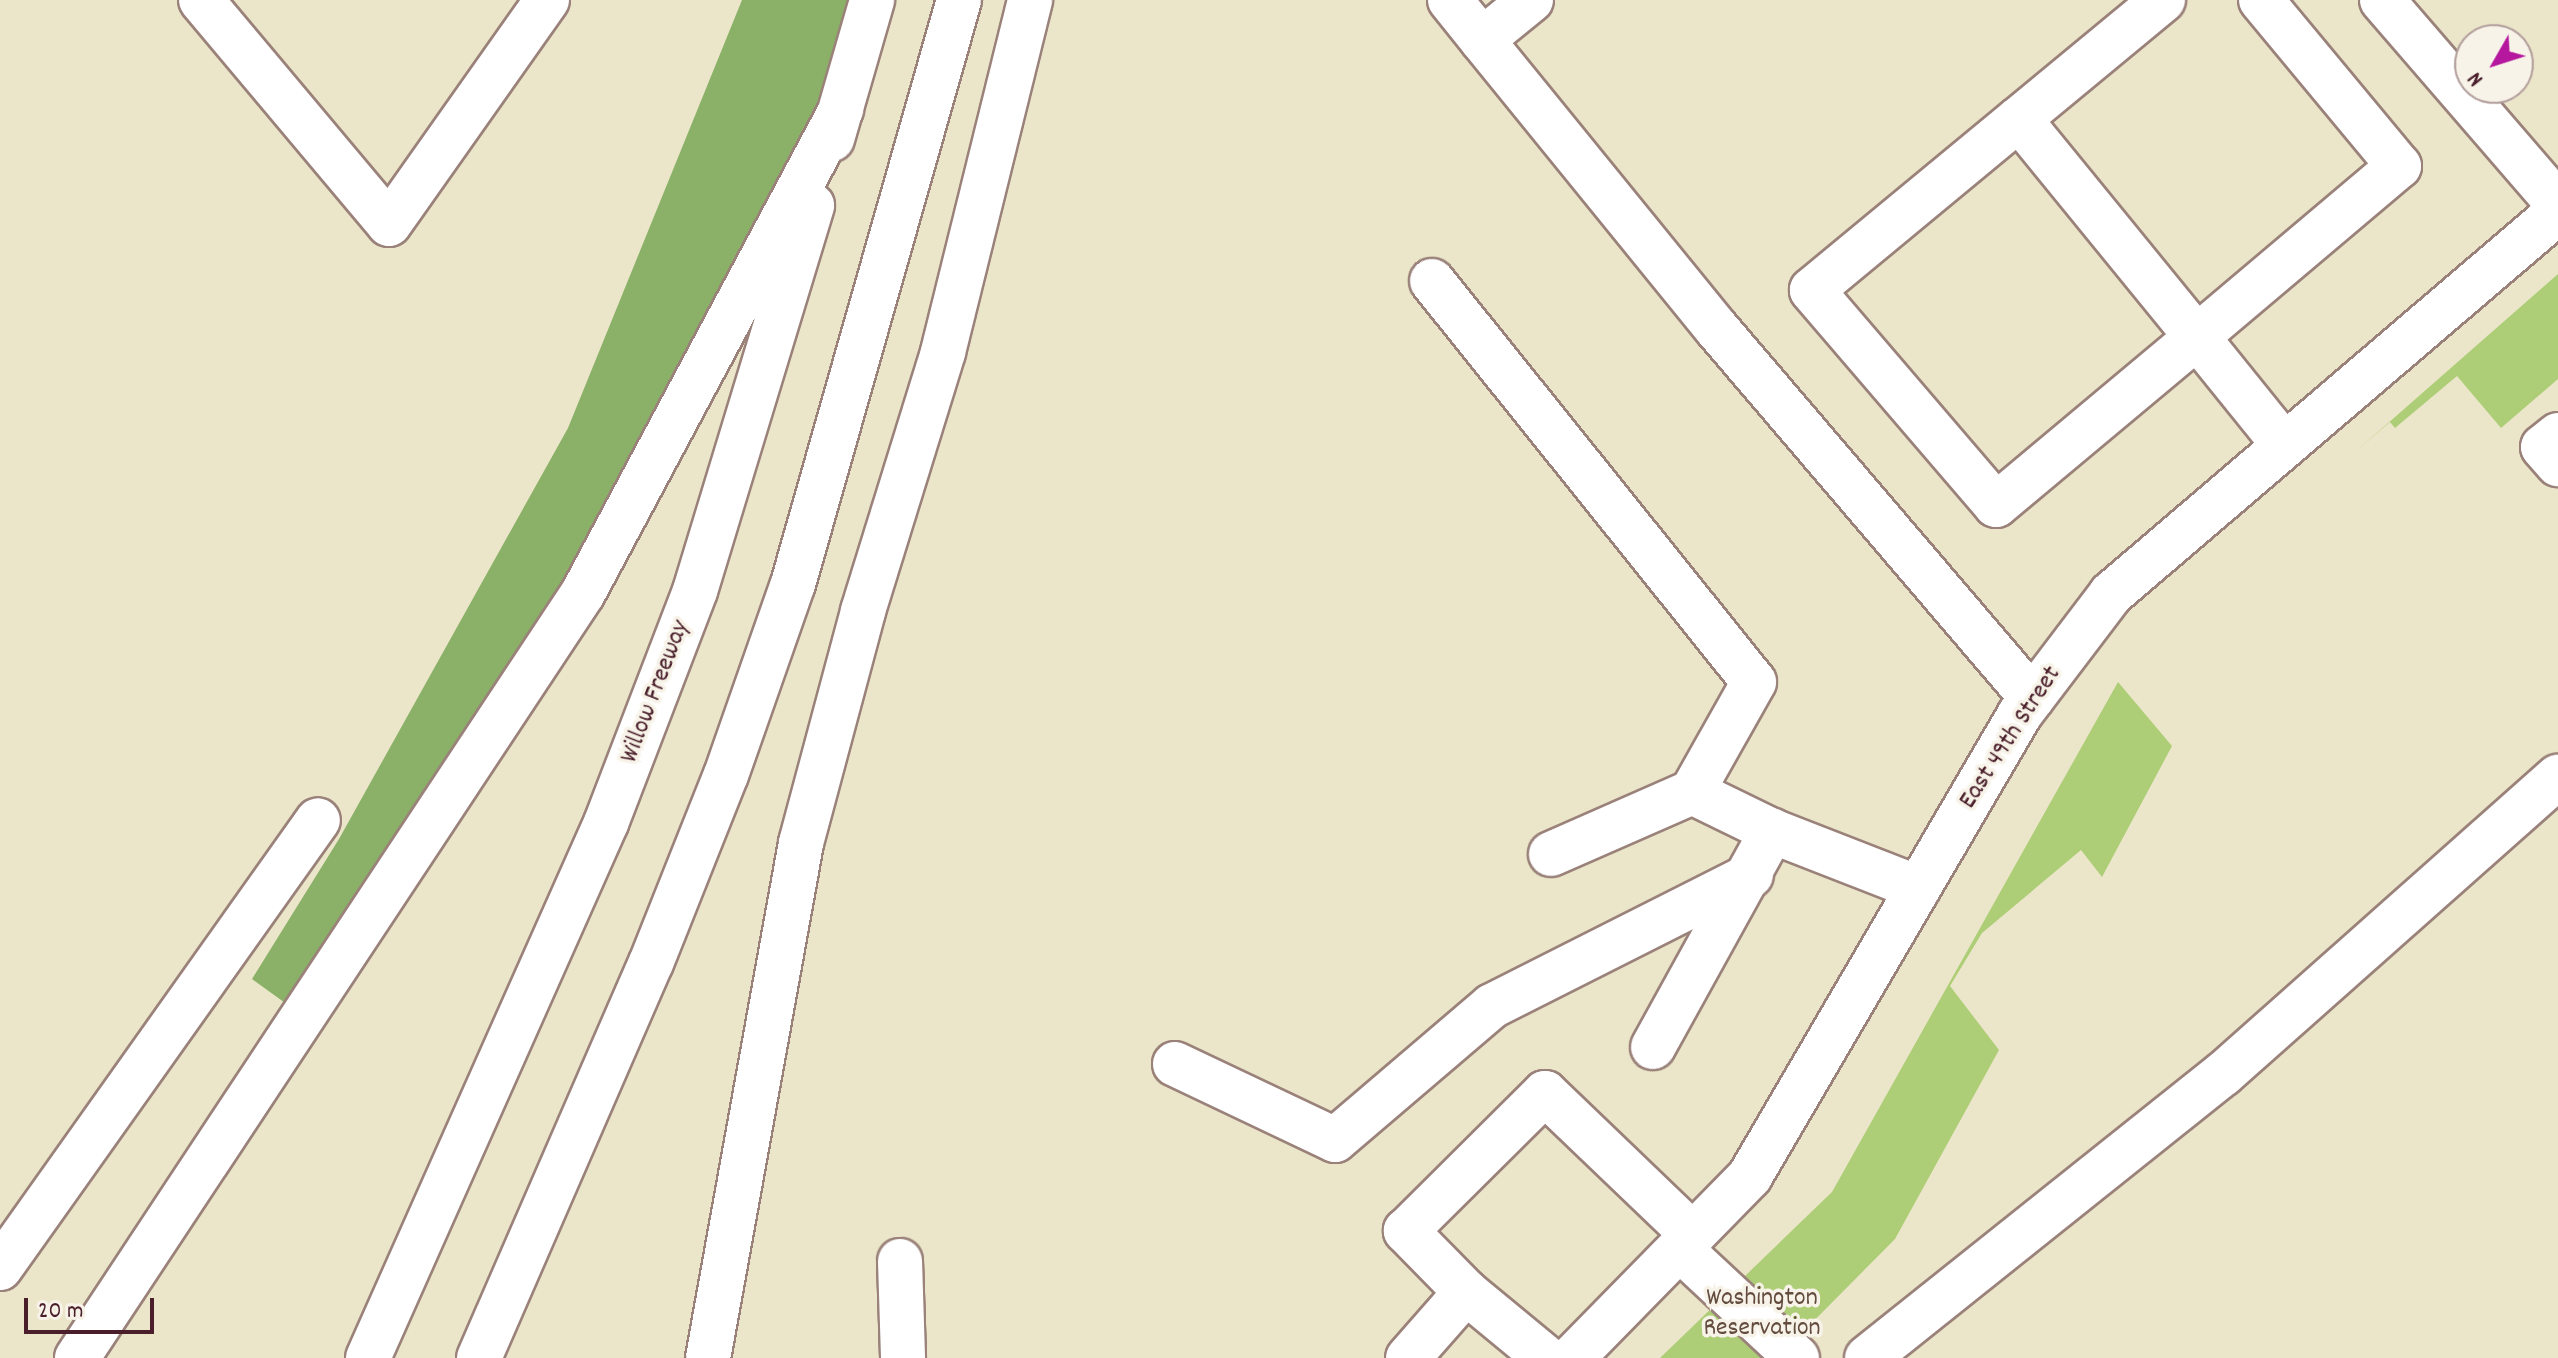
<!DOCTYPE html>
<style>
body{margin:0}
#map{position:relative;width:2558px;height:1358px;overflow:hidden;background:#ebe5c9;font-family:Dekko,sans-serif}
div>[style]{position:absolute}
.green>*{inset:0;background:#adce76}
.forest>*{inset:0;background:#8ab167}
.roads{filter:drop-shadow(2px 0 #9a827a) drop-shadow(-2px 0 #9a827a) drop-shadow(0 2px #9a827a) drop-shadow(0 -2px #9a827a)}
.minor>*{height:44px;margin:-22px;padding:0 22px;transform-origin:22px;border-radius:22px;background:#fff}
.highway>*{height:44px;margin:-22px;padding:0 22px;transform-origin:22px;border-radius:22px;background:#fff}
span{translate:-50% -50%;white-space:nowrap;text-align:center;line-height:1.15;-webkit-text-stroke:7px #f7f3e8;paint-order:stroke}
.street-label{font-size:26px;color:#4a1f2b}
.park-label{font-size:26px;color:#634b3e}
.north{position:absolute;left:2454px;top:24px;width:80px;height:80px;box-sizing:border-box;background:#f7f3e8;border:2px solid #b29e9c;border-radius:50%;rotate:231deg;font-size:22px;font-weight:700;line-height:32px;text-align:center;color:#4a1f2b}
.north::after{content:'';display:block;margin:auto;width:28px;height:36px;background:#b5179e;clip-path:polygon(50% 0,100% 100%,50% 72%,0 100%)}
.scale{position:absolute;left:24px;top:1298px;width:130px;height:36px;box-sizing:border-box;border:4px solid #4a1f2b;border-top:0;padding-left:10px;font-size:24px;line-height:28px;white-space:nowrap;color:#4a1f2b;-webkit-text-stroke:6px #f7f3e8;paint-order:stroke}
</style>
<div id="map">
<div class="green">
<div style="clip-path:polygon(2558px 274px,2558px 379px,2501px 428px,2457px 376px,2395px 428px,2390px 422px,2354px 453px)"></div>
<div style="clip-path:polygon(2118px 682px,2172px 746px,2102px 877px,2081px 850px,1982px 933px,1950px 986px,1999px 1050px,1895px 1239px,1777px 1358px,1660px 1358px,1832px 1192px)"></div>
</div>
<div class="forest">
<div style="clip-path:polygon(742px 0,872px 0,583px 593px,306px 1018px,252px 979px,339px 839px,568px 428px)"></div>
</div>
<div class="roads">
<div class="minor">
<div style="left:201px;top:0;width:292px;rotate:50deg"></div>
<div style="left:389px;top:224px;width:274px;rotate:-54.8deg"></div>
<div style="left:1450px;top:0;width:51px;rotate:51.3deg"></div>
<div style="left:1531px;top:0;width:63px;rotate:140.8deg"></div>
<div style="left:1482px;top:40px;width:372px;rotate:50.9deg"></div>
<div style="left:1717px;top:329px;width:485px;rotate:49.5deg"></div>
<div style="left:2261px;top:0;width:216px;rotate:50.3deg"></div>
<div style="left:2399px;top:166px;width:265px;rotate:139.8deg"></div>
<div style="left:2197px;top:337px;width:262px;rotate:140.1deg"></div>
<div style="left:1996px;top:505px;width:283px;rotate:-130.6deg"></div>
<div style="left:1812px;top:290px;width:268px;rotate:-39.6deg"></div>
<div style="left:2019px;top:119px;width:281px;rotate:50.8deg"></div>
<div style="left:2197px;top:337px;width:139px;rotate:51.1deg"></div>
<div style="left:2382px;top:0;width:269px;rotate:49.2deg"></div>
<div style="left:2019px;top:119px;width:187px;rotate:-39.6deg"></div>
<div style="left:1432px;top:281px;width:514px;rotate:51.24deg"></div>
<div style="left:1754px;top:682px;width:126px;rotate:119.4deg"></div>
<div style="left:1692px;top:792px;width:89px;rotate:26deg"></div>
<div style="left:2558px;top:435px;width:19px;rotate:141deg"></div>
<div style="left:2543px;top:447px;width:23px;rotate:49deg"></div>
<div style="left:1551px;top:854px;width:154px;rotate:-23.7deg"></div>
<div style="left:1653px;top:1047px;width:247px;rotate:-61.1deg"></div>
<div style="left:1772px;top:831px;width:157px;rotate:21.3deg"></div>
<div style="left:1175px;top:1064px;width:177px;rotate:25.4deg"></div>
<div style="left:1335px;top:1140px;width:206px;rotate:-40.5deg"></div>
<div style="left:1492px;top:1006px;width:290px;rotate:-26.8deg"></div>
<div style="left:1680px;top:1249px;width:160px;rotate:43deg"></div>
<div style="left:900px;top:1261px;width:97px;rotate:88.2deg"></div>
<div style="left:0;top:1268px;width:549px;rotate:-54.63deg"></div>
<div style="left:1466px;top:1292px;width:86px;rotate:-134.5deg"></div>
<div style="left:1406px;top:1231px;width:196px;rotate:-44.8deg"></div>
<div style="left:1545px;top:1093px;width:205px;rotate:43.8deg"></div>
<div style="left:1408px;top:1358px;width:88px;rotate:-48.7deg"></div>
<div style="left:1466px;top:1292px;width:104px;rotate:39.5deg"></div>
<div style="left:1572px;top:1358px;width:255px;rotate:-45.6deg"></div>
<div style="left:1750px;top:1176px;width:535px;rotate:-59.7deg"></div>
<div style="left:2020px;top:714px;width:151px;rotate:-52.8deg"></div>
<div style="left:2111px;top:594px;width:588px;rotate:-40.52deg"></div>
<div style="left:1867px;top:1358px;width:455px;rotate:-38.6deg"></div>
<div style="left:2223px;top:1074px;width:448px;rotate:-41.6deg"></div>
</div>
<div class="highway">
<div style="left:832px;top:139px;width:145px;rotate:-73.9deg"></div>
<div style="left:77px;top:1358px;width:917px;rotate:-56.52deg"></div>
<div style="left:583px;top:593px;width:548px;rotate:-61.89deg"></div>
<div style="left:368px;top:1358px;width:586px;rotate:-66.02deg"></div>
<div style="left:606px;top:823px;width:248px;rotate:-69deg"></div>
<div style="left:695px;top:591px;width:403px;rotate:-73.1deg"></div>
<div style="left:479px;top:1358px;width:431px;rotate:-66.5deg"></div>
<div style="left:651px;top:963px;width:202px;rotate:-68.3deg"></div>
<div style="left:726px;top:775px;width:202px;rotate:-70.7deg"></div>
<div style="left:793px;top:584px;width:607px;rotate:-74.13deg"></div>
<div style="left:708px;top:1358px;width:523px;rotate:-79.76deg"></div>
<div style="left:801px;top:843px;width:240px;rotate:-75deg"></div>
<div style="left:863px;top:611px;width:271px;rotate:-72.8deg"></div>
<div style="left:943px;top:352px;width:363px;rotate:-76.1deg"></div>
</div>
</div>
<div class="street-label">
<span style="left:656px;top:692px;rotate:-69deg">Willow Freeway</span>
<span style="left:2011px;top:738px;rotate:-57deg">East 49th Street</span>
</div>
<div class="park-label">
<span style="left:1762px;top:1314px">Washington<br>Reservation</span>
</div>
<div class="north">N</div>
<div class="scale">20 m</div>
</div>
